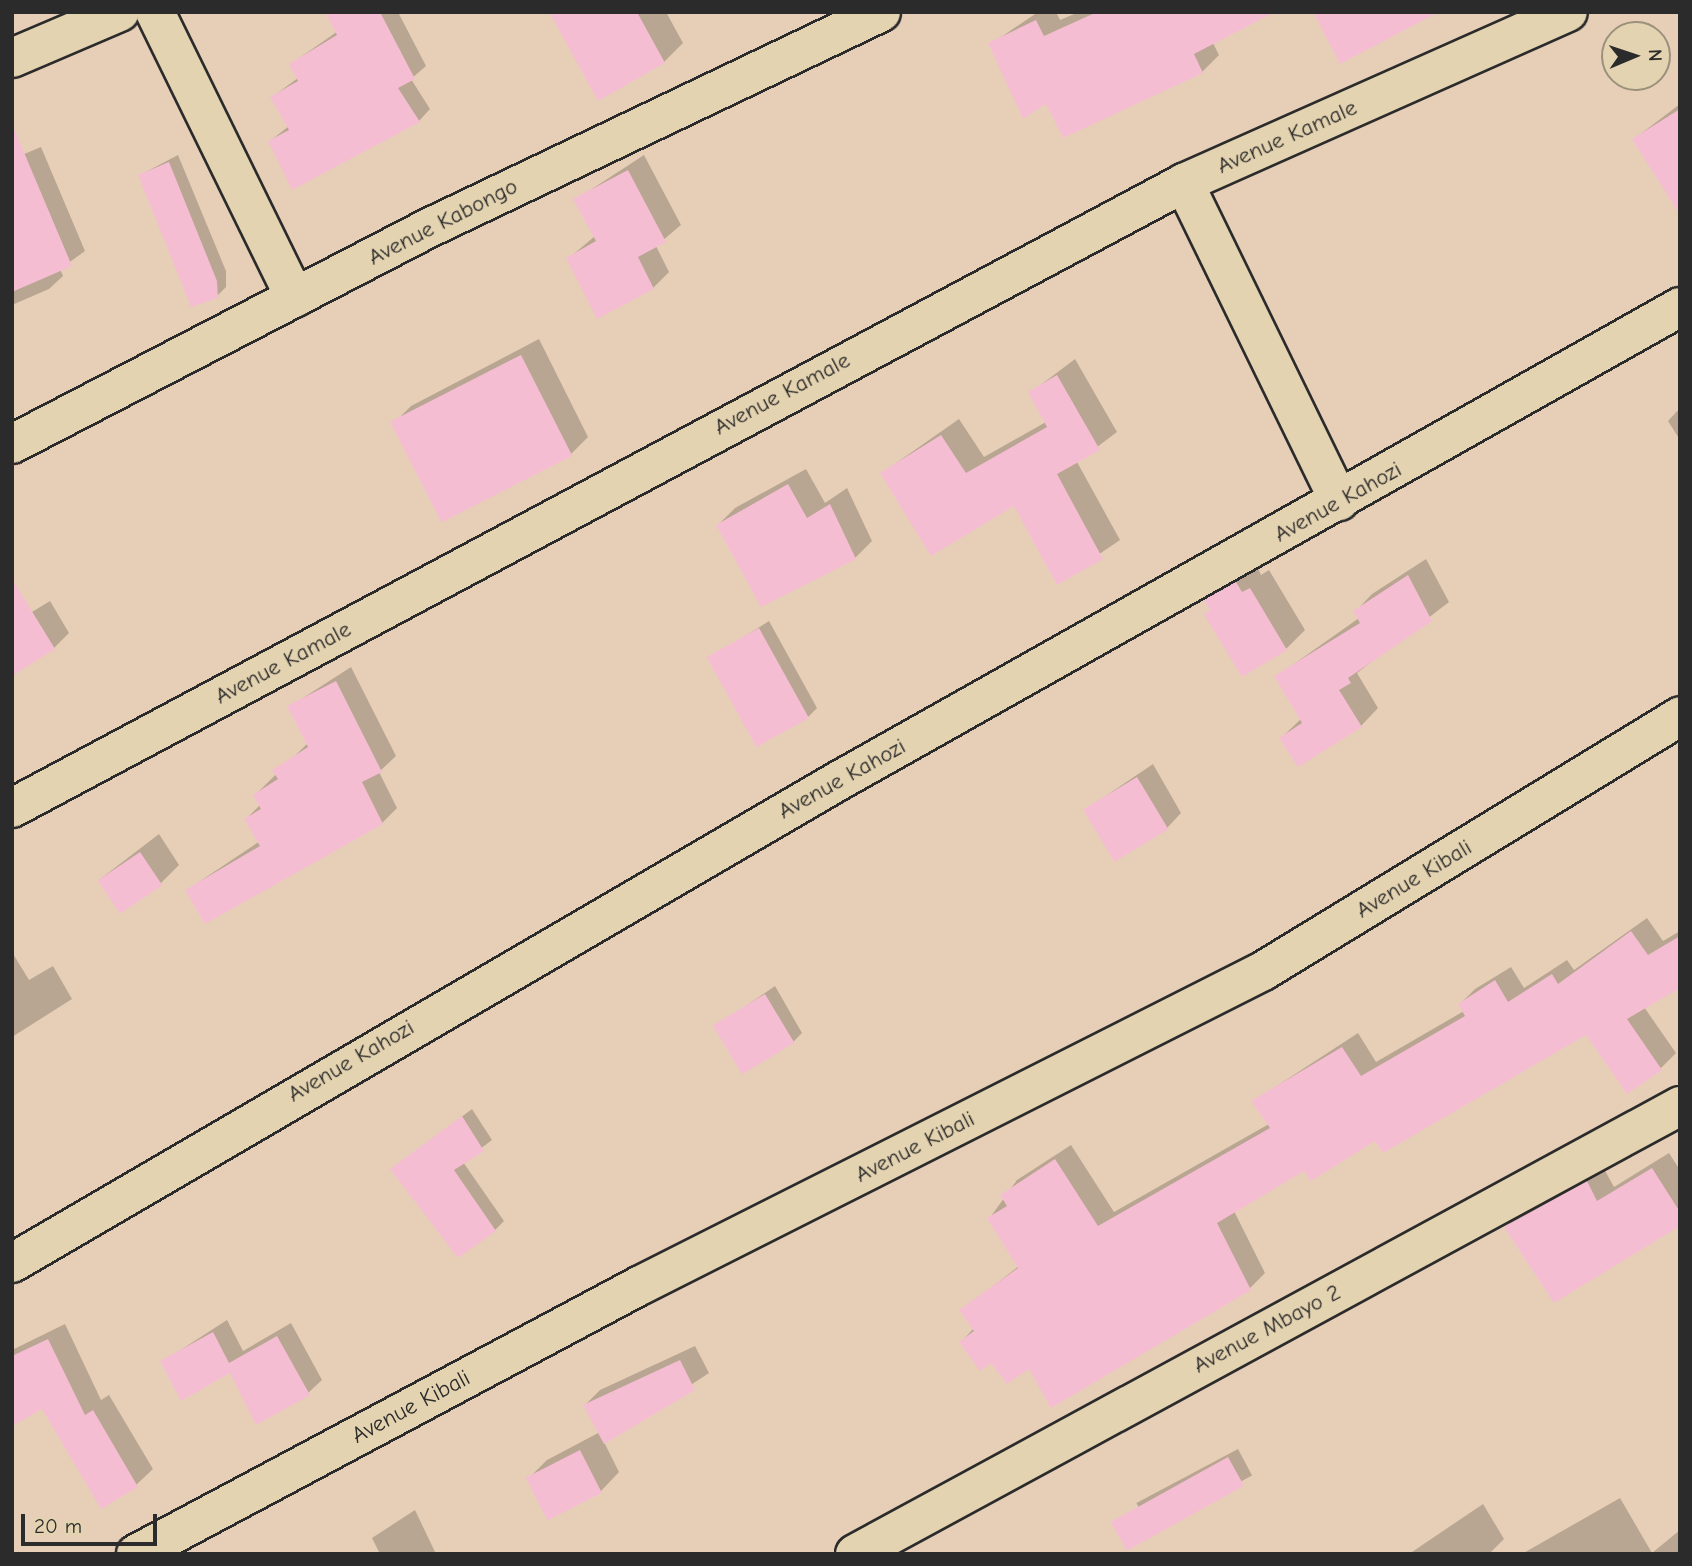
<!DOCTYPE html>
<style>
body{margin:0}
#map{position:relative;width:1692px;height:1566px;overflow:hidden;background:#e7cfb7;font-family:"Comic Neue",sans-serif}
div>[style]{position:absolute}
.shadow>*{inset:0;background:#0003;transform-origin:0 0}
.building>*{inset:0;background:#f5bdd2;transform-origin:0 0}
.roads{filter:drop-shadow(2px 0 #2b2b2b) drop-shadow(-2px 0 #2b2b2b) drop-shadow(0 2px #2b2b2b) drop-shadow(0 -2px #2b2b2b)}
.minor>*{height:38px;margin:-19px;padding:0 19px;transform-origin:19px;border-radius:19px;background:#e4d3b0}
span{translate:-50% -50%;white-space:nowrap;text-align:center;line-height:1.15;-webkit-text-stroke:7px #e4d3b0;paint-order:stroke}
.street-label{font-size:23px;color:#2b2b2b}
.frame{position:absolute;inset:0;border:14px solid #2b2b2b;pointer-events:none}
.north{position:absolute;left:1601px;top:21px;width:70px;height:70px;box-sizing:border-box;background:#e4d3b0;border:2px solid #9a907b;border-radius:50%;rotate:88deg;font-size:19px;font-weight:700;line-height:28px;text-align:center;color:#2b2b2b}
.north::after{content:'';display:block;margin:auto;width:24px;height:32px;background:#2b2b2b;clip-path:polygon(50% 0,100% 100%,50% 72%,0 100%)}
.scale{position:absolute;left:21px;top:1514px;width:136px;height:32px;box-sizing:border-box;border:4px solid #2b2b2b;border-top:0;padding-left:9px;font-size:21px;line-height:24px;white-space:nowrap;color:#2b2b2b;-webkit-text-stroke:5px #e4d3b0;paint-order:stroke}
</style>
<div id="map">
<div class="shadow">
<div style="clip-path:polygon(327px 12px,398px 12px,426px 66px,411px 79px,430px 109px,419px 121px,270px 141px,289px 126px,272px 97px,298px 78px,291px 64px,338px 31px)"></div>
<div style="clip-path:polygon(558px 12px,666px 12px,683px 43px,664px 62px)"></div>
<div style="clip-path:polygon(1038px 12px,1056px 12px,1060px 20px,1079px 12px,1271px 12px,1213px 43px,1219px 55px,1202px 72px,1047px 102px,991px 44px)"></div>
<div style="clip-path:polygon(1680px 104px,1680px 180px,1634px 139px)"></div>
<div style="clip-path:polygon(41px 147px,85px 251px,60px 269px,63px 276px,49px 289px,12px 305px,12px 159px)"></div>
<div style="clip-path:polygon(178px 155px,226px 271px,226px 287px,217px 296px,140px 175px)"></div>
<div style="clip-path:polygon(644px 155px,681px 225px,656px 246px,669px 272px,653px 288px,569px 258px,595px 236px,575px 200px)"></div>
<div style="clip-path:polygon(539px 339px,588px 437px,571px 454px,393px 424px,411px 406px)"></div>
<div style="clip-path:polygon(1075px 359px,1117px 432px,1077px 462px,1120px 540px,1058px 582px,1014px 504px,882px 473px,959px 419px,984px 457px,1046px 422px,1030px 393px)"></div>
<div style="clip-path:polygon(1680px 408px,1680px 440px,1668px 421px)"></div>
<div style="clip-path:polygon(806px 469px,825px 503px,847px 488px,872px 541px,855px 558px,718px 525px,735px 508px)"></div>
<div style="clip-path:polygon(1426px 559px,1449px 602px,1357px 673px,1378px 708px,1361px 726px,1281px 738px,1302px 718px,1277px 676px,1359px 618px,1355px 612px,1372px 594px)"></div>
<div style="clip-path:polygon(1256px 564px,1261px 575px,1269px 570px,1305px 630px,1286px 649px,1206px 600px)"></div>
<div style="clip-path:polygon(50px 601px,69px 633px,54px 648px,32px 612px)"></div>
<div style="clip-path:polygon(769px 621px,817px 708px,808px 717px,709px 659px)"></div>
<div style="clip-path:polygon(351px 667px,396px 756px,379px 772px,397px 808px,382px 823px,187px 890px,260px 841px,246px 819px,260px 805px,255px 795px,308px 743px,289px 707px)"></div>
<div style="clip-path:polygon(1153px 764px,1181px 813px,1167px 828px,1085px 810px)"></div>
<div style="clip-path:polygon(159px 834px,179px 865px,161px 883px,99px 880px)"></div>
<div style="clip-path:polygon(1647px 918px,1663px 941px,1680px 931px,1680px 986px,1644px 1007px,1676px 1053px,1661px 1068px,1587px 1033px,1305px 1169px,1234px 1211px,1265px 1273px,1250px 1288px,1030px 1366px,991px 1360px,961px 1342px,974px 1328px,961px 1311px,1019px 1266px,989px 1219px,1017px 1180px,1071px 1145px,1114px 1212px,1269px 1124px,1254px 1101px,1358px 1033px,1376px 1062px,1464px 1011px,1460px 1004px,1475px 989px,1511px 967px,1524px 988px,1567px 960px,1574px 970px)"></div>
<div style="clip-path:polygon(12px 952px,29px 980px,53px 966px,72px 999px,12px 1037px)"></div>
<div style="clip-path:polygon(775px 986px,802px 1033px,793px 1042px,715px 1027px)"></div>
<div style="clip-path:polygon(472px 1109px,492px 1140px,463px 1162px,504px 1221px,495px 1230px,392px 1169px)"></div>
<div style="clip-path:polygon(1669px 1153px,1680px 1170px,1680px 1224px,1506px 1227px,1522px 1211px,1603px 1167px,1614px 1187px)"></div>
<div style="clip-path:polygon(227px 1320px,243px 1351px,291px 1323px,322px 1380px,308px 1393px,230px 1370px,162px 1362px)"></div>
<div style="clip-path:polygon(65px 1324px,101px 1400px,109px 1395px,153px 1469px,136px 1485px,43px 1406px,12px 1424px,12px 1350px)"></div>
<div style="clip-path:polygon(695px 1346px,709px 1373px,604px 1442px,619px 1472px,601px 1491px,528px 1479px,547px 1460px,600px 1432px,585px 1405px,600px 1390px)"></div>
<div style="left:1238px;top:1449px;width:30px;height:115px;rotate:62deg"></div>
<div style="clip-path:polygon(1620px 1498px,1652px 1553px,1680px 1530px,1680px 1554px,1522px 1554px)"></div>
<div style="clip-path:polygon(1483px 1504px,1504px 1539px,1489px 1554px,1409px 1554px)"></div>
<div style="clip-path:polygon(415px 1510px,436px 1554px,380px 1554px,372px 1538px)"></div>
</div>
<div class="building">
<div style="clip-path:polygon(325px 12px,380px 12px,415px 79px,398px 88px,420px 122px,292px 190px,268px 141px,289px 130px,270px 97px,298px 81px,289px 64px,337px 35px)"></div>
<div style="clip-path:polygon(549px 12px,637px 12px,665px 63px,598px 101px)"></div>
<div style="clip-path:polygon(1097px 12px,1275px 12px,1194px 54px,1203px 73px,1063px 138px,1046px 104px,1023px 119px,988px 43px,1036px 20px,1044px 36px)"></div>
<div style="clip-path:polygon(1313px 12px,1439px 12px,1340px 64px)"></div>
<div style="clip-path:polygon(1680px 109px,1680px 215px,1632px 139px)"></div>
<div style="clip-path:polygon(12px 124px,72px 266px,12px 292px)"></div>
<div style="clip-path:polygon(169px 162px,217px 281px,218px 298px,191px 307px,138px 175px)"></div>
<div style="clip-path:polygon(628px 170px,666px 242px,638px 257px,654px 289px,597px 319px,566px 258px,596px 241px,573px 199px)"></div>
<div style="left:521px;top:355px;width:113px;height:147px;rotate:63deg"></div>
<div style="clip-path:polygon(1057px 375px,1100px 450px,1057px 474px,1103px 559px,1057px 585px,1014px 506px,931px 556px,880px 473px,941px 435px,966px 473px,1047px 427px,1028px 392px)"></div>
<div style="clip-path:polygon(788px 484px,807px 518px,830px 504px,856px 559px,761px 607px,716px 525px)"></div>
<div style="clip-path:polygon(1408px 575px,1432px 621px,1348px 678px,1351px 683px,1339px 690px,1362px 727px,1298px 767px,1279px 738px,1302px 723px,1274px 676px,1360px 623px,1353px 611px)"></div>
<div style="clip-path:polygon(12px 579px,55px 649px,12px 676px)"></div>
<div style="clip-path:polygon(1236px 582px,1242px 592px,1250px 588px,1287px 650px,1242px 677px,1204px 614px,1210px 610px,1204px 600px)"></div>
<div style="left:759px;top:628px;width:103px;height:60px;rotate:61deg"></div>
<div style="clip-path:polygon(336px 681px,382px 772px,362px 782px,383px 824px,205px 924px,185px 890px,260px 846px,244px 819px,261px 809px,253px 795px,278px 779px,272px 770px,308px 747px,287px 706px)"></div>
<div style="left:1137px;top:777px;width:61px;height:63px;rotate:59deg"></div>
<div style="left:140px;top:852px;width:40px;height:51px;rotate:56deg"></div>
<div style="clip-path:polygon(1631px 931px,1648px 955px,1680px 936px,1680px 988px,1627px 1019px,1662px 1070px,1627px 1094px,1586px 1035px,1383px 1153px,1375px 1141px,1311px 1181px,1304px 1171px,1217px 1223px,1251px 1290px,1051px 1408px,1029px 1369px,1007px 1384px,991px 1363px,980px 1371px,959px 1342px,974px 1331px,959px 1310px,1018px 1268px,987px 1218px,1007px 1206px,1000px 1195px,1055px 1159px,1098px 1226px,1270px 1128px,1251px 1101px,1342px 1047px,1361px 1076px,1465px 1016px,1458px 1004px,1495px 980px,1508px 1002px,1552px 974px,1558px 984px)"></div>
<div style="left:765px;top:994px;width:57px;height:61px;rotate:59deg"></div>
<div style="clip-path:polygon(462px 1116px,484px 1151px,454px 1170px,496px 1231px,458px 1258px,390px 1169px)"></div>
<div style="clip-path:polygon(1652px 1168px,1680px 1212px,1680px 1226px,1554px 1303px,1504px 1227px,1587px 1181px,1597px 1201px)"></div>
<div style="clip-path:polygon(213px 1332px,229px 1363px,277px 1336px,310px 1395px,256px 1425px,230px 1373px,181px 1401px,160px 1361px)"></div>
<div style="clip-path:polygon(48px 1339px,85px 1415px,93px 1410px,138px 1487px,101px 1509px,42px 1409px,12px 1426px,12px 1356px)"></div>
<div style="clip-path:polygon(680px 1360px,695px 1390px,604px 1444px,583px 1405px)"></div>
<div style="left:580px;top:1450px;width:48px;height:61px;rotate:63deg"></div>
<div style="left:1228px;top:1457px;width:33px;height:134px;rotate:61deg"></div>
</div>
<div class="roads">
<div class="minor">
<div style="left:155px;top:12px;width:318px;rotate:63.9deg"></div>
<div style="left:12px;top:58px;width:117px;rotate:-23.1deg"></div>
<div style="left:1184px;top:183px;width:354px;rotate:64deg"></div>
<div style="left:12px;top:444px;width:476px;rotate:-27.4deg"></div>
<div style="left:435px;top:225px;width:494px;rotate:-25.5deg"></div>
<div style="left:12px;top:808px;width:1328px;rotate:-28.07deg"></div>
<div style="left:1184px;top:183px;width:420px;rotate:-24deg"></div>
<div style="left:12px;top:1263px;width:959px;rotate:-30.26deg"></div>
<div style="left:840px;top:780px;width:964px;rotate:-29.38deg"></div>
<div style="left:136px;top:1554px;width:570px;rotate:-28.05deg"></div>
<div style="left:639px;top:1286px;width:699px;rotate:-26.78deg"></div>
<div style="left:1263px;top:971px;width:489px;rotate:-31.4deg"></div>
<div style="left:855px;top:1554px;width:939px;rotate:-28.5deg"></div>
</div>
</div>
<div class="street-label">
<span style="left:1287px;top:137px;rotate:-24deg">Avenue Kamale</span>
<span style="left:443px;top:222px;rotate:-27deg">Avenue Kabongo</span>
<span style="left:782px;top:394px;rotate:-28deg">Avenue Kamale</span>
<span style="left:1338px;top:502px;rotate:-29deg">Avenue Kahozi</span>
<span style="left:283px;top:663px;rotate:-28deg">Avenue Kamale</span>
<span style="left:842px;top:779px;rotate:-29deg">Avenue Kahozi</span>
<span style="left:1414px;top:879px;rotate:-31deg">Avenue Kibali</span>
<span style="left:351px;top:1061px;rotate:-30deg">Avenue Kahozi</span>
<span style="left:915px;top:1147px;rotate:-27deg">Avenue Kibali</span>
<span style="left:1267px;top:1329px;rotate:-28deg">Avenue Mbayo 2</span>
<span style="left:411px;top:1407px;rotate:-28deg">Avenue Kibali</span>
</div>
<div class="frame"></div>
<div class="north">N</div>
<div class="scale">20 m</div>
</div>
